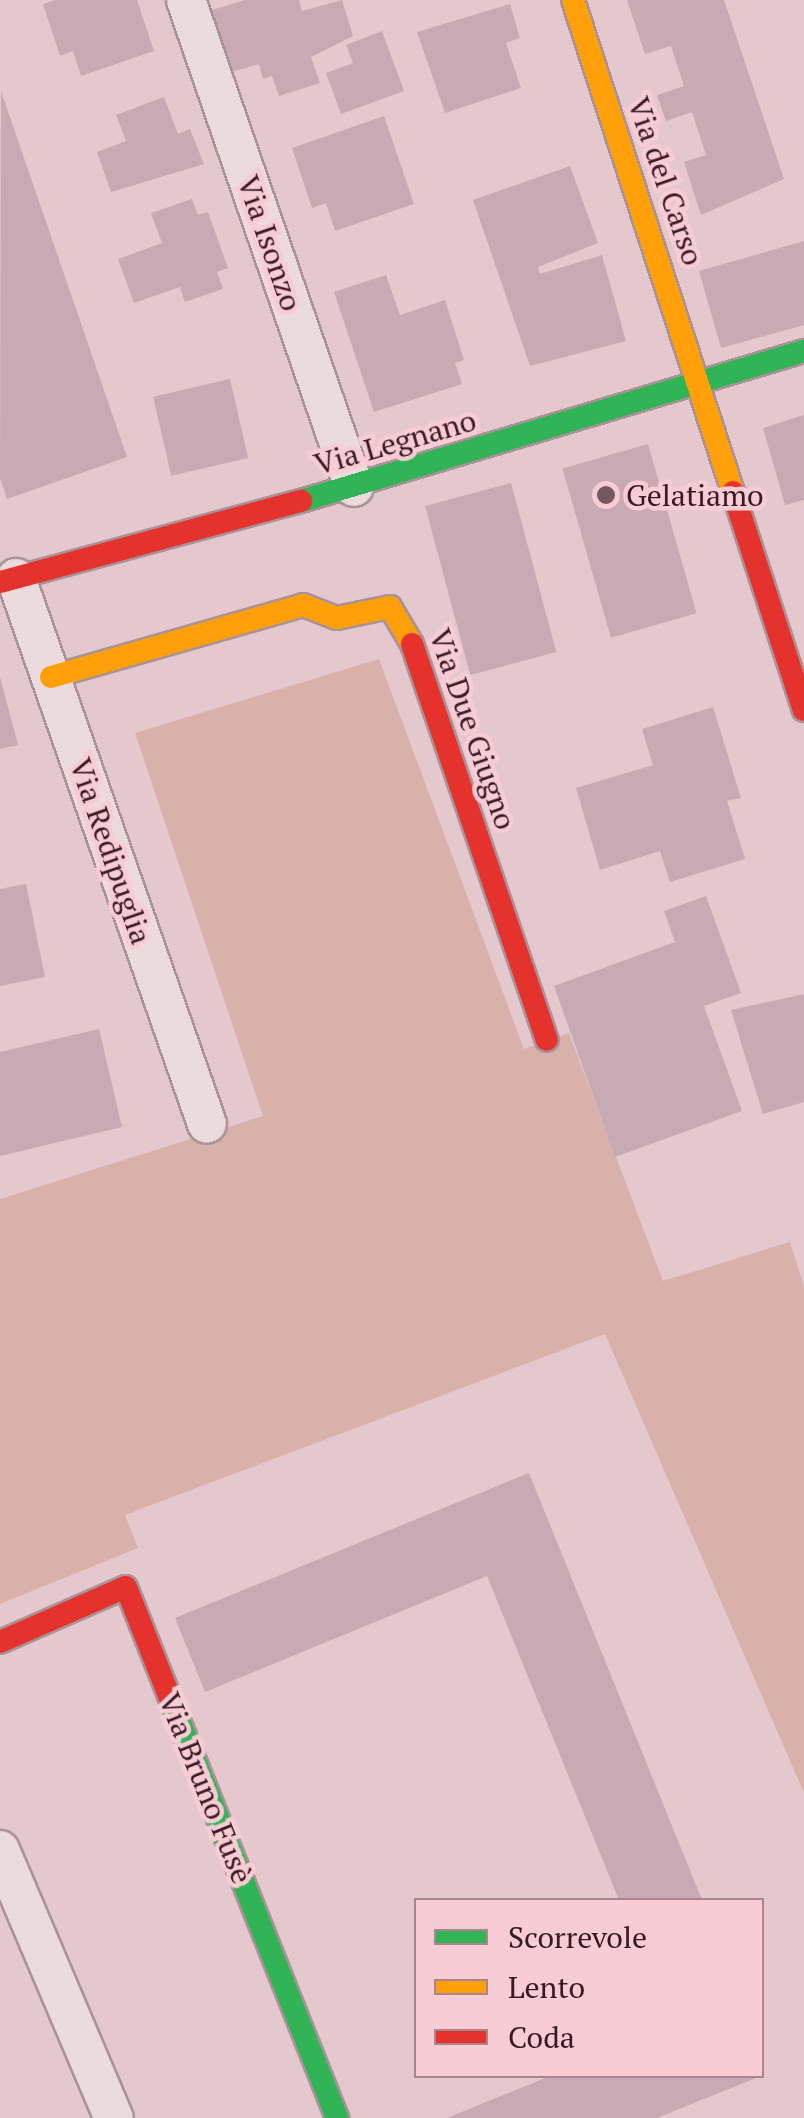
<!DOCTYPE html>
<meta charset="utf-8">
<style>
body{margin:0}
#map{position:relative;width:804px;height:2118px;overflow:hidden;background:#e5c8cd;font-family:"PT Serif",serif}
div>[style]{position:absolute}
.green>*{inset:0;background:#d9b1ab}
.building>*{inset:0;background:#c9a9b4;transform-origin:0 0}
.roads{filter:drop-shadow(2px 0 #a99298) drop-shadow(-2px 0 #a99298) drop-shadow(0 2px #a99298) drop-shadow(0 -2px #a99298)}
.street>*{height:38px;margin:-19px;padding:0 19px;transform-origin:19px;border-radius:19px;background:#ecdbdd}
.fast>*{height:22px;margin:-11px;padding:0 11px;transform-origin:11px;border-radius:11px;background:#30b455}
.slow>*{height:22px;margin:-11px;padding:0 11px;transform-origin:11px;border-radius:11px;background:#ff9f0a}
.jam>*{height:22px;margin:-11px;padding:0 11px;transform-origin:11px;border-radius:11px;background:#e5322d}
.dots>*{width:28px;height:28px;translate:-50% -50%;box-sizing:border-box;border:5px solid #f8ccd4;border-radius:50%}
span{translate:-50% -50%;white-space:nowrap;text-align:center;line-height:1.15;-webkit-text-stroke:9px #f8ccd4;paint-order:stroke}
.street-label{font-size:30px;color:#381a26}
.poi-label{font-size:30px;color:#381a26}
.left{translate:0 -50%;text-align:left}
.legend{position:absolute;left:414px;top:1898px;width:350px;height:180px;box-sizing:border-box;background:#f8ccd4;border:2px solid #ab858e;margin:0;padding:12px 18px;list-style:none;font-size:30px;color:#381a26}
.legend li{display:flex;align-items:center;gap:20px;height:50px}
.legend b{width:50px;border:2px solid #ab858e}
</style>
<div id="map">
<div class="green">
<div style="clip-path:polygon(379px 659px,524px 1049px,569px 1033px,663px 1281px,790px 1242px,804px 1286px,804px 1793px,605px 1334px,125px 1515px,138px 1548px,0 1604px,0 1199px,263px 1116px,135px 733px)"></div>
</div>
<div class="building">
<div style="clip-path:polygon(55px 0,137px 0,154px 51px,81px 76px,73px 51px,60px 56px,43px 4px)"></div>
<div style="clip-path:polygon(245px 0,299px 0,302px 11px,342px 0,353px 36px,311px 57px,320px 83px,279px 96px,272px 76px,263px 79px,259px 64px,232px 72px,212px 10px)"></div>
<div style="clip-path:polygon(627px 0,724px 0,784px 179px,701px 215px,684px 162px,706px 155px,692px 112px,666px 121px,657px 95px,684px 86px,671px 46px,645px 54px)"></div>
<div style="clip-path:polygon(510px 4px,520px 38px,506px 43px,521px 88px,445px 113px,417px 32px)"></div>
<div style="clip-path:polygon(382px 31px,404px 91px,341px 114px,326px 73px,353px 63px,346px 45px)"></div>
<div style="clip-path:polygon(1px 91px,127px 457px,7px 499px,0 478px)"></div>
<div style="clip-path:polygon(164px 97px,178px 134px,190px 129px,204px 164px,111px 192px,97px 152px,126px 141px,116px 115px)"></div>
<div style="clip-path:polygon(384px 116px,414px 204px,335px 231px,326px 203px,312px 208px,292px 148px)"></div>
<div style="clip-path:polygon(570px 166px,598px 243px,538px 267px,540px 274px,602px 255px,626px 341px,530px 366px,473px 200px)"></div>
<div style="clip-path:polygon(192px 199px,198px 215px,208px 212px,228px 268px,217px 272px,223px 289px,185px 302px,180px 287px,134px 303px,118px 259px,162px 243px,151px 213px)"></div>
<div style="clip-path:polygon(804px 241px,804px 325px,721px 348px,699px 271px)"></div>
<div style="clip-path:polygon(386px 275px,400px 315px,445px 300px,464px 360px,455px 363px,462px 384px,374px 412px,334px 292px)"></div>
<div style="left:230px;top:379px;width:81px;height:79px;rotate:77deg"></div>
<div style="clip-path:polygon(804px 415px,804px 500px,785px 505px,763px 428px)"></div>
<div style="left:648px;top:444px;width:176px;height:89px;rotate:74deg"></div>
<div style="left:511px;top:483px;width:175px;height:89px;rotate:75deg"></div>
<div style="clip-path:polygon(0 677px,18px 745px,0 749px)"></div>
<div style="clip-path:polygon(713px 707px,741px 798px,727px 801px,745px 859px,670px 882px,660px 851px,600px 870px,576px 788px,653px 765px,642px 729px)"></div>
<div style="clip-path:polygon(26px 884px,45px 977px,0 986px,0 889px)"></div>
<div style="clip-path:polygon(706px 896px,741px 993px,704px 1006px,742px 1111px,615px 1157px,554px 986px,675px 942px,664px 911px)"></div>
<div style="clip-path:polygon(804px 994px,804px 1102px,763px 1114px,731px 1010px)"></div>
<div style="clip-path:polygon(99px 1029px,122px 1127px,0 1156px,0 1052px)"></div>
<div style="clip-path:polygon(529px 1473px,702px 1900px,619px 1900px,487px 1576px,205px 1692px,175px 1618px)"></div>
<div style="clip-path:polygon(550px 2076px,761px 2076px,657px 2118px,447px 2118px)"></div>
</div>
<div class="roads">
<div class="street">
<div style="left:186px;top:0;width:515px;rotate:70.97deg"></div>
<div style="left:16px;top:578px;width:578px;rotate:70.72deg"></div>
<div style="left:0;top:1850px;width:291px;rotate:67deg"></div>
</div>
<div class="fast">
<div style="left:301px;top:501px;width:525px;rotate:-16.61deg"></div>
<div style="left:170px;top:1698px;width:452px;rotate:68.3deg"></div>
</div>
<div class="slow">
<div style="left:573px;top:0;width:517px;rotate:71.99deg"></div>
<div style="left:51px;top:677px;width:262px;rotate:-15.9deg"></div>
<div style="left:303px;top:605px;width:36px;rotate:21deg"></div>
<div style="left:337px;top:618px;width:54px;rotate:-11.7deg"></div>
<div style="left:390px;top:607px;width:43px;rotate:59.3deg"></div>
</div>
<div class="jam">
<div style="left:733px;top:492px;width:229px;rotate:72deg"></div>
<div style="left:0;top:582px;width:312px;rotate:-15.1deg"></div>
<div style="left:412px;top:644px;width:418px;rotate:71.2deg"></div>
<div style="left:0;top:1642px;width:137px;rotate:-23.6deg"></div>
<div style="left:126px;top:1587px;width:119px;rotate:68.4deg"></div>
</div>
</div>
<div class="dots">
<div style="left:606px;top:495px;background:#755760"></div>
</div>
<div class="street-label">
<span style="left:666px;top:181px;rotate:71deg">Via del Carso</span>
<span style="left:270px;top:243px;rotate:71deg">Via Isonzo</span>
<span style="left:395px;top:442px;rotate:-16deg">Via Legnano</span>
<span style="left:473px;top:729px;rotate:71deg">Via Due Giugno</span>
<span style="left:111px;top:851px;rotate:71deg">Via Redipuglia</span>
<span style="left:206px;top:1788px;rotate:68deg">Via Bruno Fusè</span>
</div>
<div class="poi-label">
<span class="left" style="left:626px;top:495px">Gelatiamo</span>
</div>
<ul class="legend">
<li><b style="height:12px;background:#30b455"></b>Scorrevole</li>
<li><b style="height:12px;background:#ff9f0a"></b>Lento</li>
<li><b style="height:12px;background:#e5322d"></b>Coda</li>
</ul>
</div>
